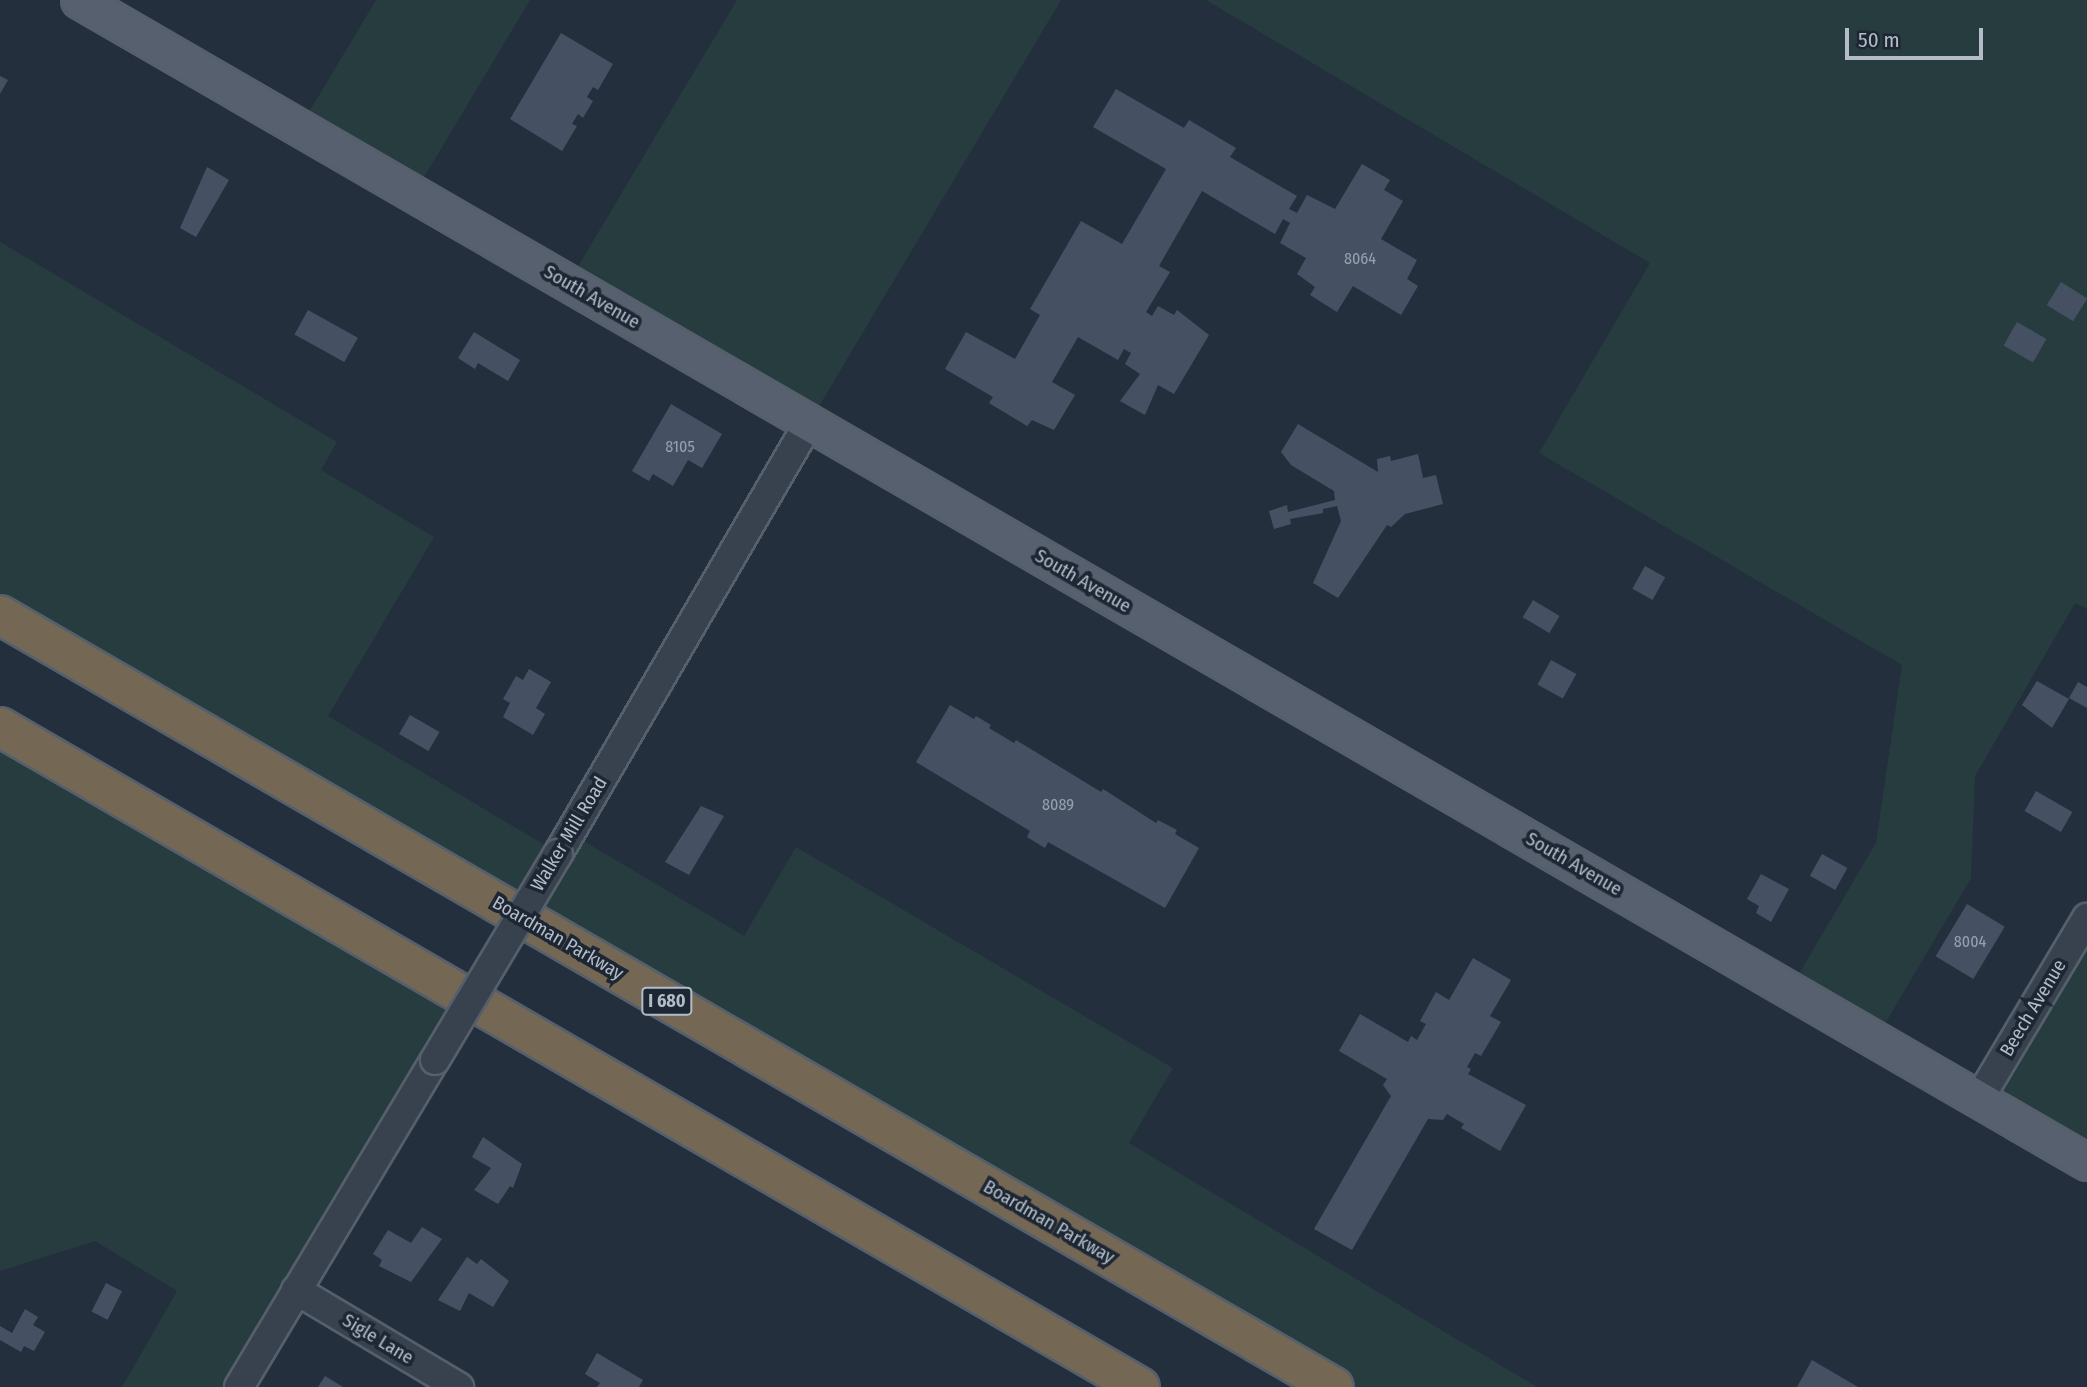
<!DOCTYPE html>
<style>
body{margin:0}
#map{position:relative;width:2087px;height:1387px;overflow:hidden;background:#242f3e;font-family:"Fira Sans Condensed",sans-serif}
div>[style]{position:absolute}
[style*='--x']{left:calc(var(--x)*1px);top:calc(var(--y)*1px);width:calc(var(--w)*1px);rotate:calc(var(--a)*1deg)}
.green>*{inset:0;background:#263c3f}
.building>*{inset:0;background:#455162;transform-origin:0 0}
.roads{filter:drop-shadow(2px 0 #565f6c) drop-shadow(-2px 0 #565f6c) drop-shadow(0 2px #565f6c) drop-shadow(0 -2px #565f6c)}
.minor>*{height:28px;margin:-14px;padding:0 14px;transform-origin:14px;border-radius:14px;background:#38414e}
.major>*{height:35px;margin:-17.5px;padding:0 17.5px;transform-origin:17.5px;border-radius:17.5px;background:#56606e}
.highway>*{height:38px;margin:-19px;padding:0 19px;transform-origin:19px;border-radius:19px;background:#746855}
.bridges{filter:drop-shadow(2px 0 #565f6c) drop-shadow(-2px 0 #565f6c) drop-shadow(0 2px #565f6c) drop-shadow(0 -2px #565f6c)}
.minor-bridge>*{height:28px;margin:-14px;padding:0 14px;transform-origin:14px;border-radius:14px;background:#38414e}
span{translate:-50% -50%;white-space:nowrap;text-align:center;line-height:1.15;-webkit-text-stroke:7px #1d2633;paint-order:stroke}
.number-label{font-size:16px;color:#98a1af}
.number-label span{-webkit-text-stroke-width:0}
.shield-label span{padding:2px 5px;background:#1d2633;border:2px solid;border-radius:5px;-webkit-text-stroke-width:0}
.shield-label{font-size:18px;color:#b4bcc9;font-weight:700}
.street-label{font-size:19px;color:#b4bcc9}
.scale{position:absolute;left:1845px;top:28px;width:138px;height:32px;box-sizing:border-box;border:4px solid #b4bcc9;border-top:0;padding-left:9px;font-size:21px;line-height:24px;white-space:nowrap;color:#b4bcc9;-webkit-text-stroke:5px #1d2633;paint-order:stroke}
</style>
<div id="map">
<div class="green">
<i style="clip-path:polygon(376px 0,530px 0,414px 194px,300px 127px)"></i>
<i style="clip-path:polygon(737px 0,1061px 0,809px 423px,568px 283px)"></i>
<i style="clip-path:polygon(1206px 0,2087px 0,2087px 609px,2075px 603px,1975px 776px,1971px 878px,1876px 1039px,1790px 989px,1876px 843px,1902px 665px,1539px 453px,1650px 263px)"></i>
<i style="clip-path:polygon(0 242px,337px 442px,321px 470px,434px 537px,328px 716px,558px 853px,570px 833px,744px 936px,796px 847px,1173px 1068px,1129px 1143px,1537px 1387px,1334px 1387px,0 615px)"></i>
<i style="clip-path:polygon(0 727px,471px 999px,239px 1387px,122px 1387px,177px 1291px,95px 1241px,0 1271px)"></i>
<i style="clip-path:polygon(2087px 918px,2087px 1162px,1979px 1099px)"></i>
</div>
<div class="building">
<i style="clip-path:polygon(561px 33px,613px 64px,598px 90px,593px 87px,587px 97px,593px 101px,583px 118px,578px 114px,572px 124px,577px 126px,562px 151px,510px 119px)"></i>
<i style="clip-path:polygon(0 76px,8px 80px,0 94px)"></i>
<i style="clip-path:polygon(1116px 89px,1184px 128px,1189px 120px,1236px 148px,1230px 157px,1297px 196px,1289px 209px,1297px 213px,1307px 195px,1335px 209px,1362px 164px,1390px 180px,1384px 190px,1403px 201px,1381px 239px,1417px 260px,1407px 279px,1418px 286px,1401px 315px,1353px 286px,1337px 312px,1310px 295px,1315px 287px,1297px 274px,1306px 258px,1280px 243px,1290px 223px,1283px 219px,1275px 234px,1202px 191px,1159px 266px,1170px 272px,1146px 312px,1152px 316px,1158px 306px,1174px 315px,1177px 310px,1209px 335px,1174px 394px,1158px 385px,1145px 415px,1120px 401px,1140px 374px,1125px 364px,1131px 353px,1124px 349px,1118px 360px,1078px 337px,1052px 382px,1075px 395px,1054px 430px,1032px 420px,1027px 426px,989px 403px,993px 397px,945px 369px,966px 332px,1015px 359px,1040px 315px,1030px 309px,1081px 221px,1122px 244px,1166px 169px,1093px 127px)"></i>
<i style="clip-path:polygon(207px 167px,229px 180px,196px 237px,180px 228px)"></i>
<i style="left:2061px;top:282px;width:31px;height:27px;rotate:32deg"></i>
<i style="left:308px;top:310px;width:57px;height:28px;rotate:29deg"></i>
<i style="left:2017px;top:322px;width:34px;height:27px;rotate:30deg"></i>
<i style="clip-path:polygon(474px 332px,520px 360px,508px 381px,478px 363px,475px 369px,458px 358px)"></i>
<i style="clip-path:polygon(671px 404px,722px 434px,702px 468px,688px 460px,673px 486px,653px 474px,649px 481px,632px 471px)"></i>
<i style="clip-path:polygon(1298px 424px,1378px 472px,1377px 459px,1390px 456px,1391px 461px,1418px 454px,1423px 478px,1436px 475px,1443px 504px,1405px 514px,1391px 527px,1387px 525px,1338px 598px,1313px 583px,1341px 521px,1337px 506px,1323px 509px,1323px 513px,1290px 519px,1291px 524px,1274px 529px,1269px 511px,1287px 505px,1288px 512px,1335px 500px,1334px 491px,1291px 465px,1281px 452px)"></i>
<i style="left:1645px;top:566px;width:23px;height:26px;rotate:29deg"></i>
<i style="left:1533px;top:600px;width:31px;height:20px;rotate:31deg"></i>
<i style="left:1551px;top:660px;width:29px;height:28px;rotate:29deg"></i>
<i style="clip-path:polygon(529px 669px,551px 682px,536px 708px,545px 714px,533px 735px,503px 717px,510px 703px,503px 699px,516px 676px,523px 680px)"></i>
<i style="clip-path:polygon(2037px 681px,2069px 699px,2052px 728px,2022px 705px)"></i>
<i style="clip-path:polygon(2078px 682px,2087px 687px,2087px 708px,2069px 698px)"></i>
<i style="clip-path:polygon(950px 705px,974px 719px,976px 716px,991px 725px,989px 728px,1014px 743px,1016px 740px,1101px 792px,1103px 789px,1156px 823px,1158px 820px,1177px 830px,1175px 834px,1199px 848px,1165px 908px,1048px 842px,1045px 848px,1027px 837px,1030px 831px,916px 762px)"></i>
<i style="left:410px;top:715px;width:34px;height:22px;rotate:30deg"></i>
<i style="left:2036px;top:791px;width:42px;height:23px;rotate:30deg"></i>
<i style="clip-path:polygon(701px 806px,724px 816px,689px 875px,665px 862px)"></i>
<i style="left:1822px;top:854px;width:29px;height:25px;rotate:29deg"></i>
<i style="clip-path:polygon(1761px 874px,1789px 889px,1771px 922px,1756px 913px,1759px 906px,1747px 899px)"></i>
<i style="left:1967px;top:904px;width:44px;height:61px;rotate:31deg"></i>
<i style="clip-path:polygon(1473px 958px,1511px 980px,1490px 1016px,1501px 1022px,1481px 1056px,1475px 1053px,1467px 1067px,1471px 1069px,1468px 1074px,1526px 1105px,1500px 1151px,1461px 1128px,1464px 1124px,1447px 1114px,1443px 1120px,1428px 1119px,1352px 1250px,1314px 1229px,1391px 1096px,1383px 1085px,1387px 1079px,1339px 1051px,1360px 1014px,1408px 1042px,1411px 1036px,1417px 1040px,1426px 1024px,1420px 1021px,1436px 992px,1449px 1000px)"></i>
<i style="clip-path:polygon(483px 1137px,522px 1164px,513px 1188px,510px 1186px,498px 1204px,474px 1190px,491px 1168px,472px 1157px)"></i>
<i style="clip-path:polygon(422px 1227px,442px 1239px,411px 1282px,379px 1266px,382px 1260px,373px 1254px,388px 1230px,411px 1243px)"></i>
<i style="clip-path:polygon(467px 1257px,477px 1264px,481px 1259px,509px 1281px,493px 1307px,469px 1293px,460px 1311px,438px 1300px)"></i>
<i style="left:106px;top:1283px;width:18px;height:32px;rotate:27deg"></i>
<i style="clip-path:polygon(25px 1309px,38px 1317px,33px 1325px,45px 1332px,34px 1351px,24px 1346px,21px 1352px,0 1340px,0 1326px,12px 1333px)"></i>
<i style="clip-path:polygon(597px 1353px,643px 1380px,639px 1387px,597px 1387px,600px 1383px,585px 1374px)"></i>
<i style="clip-path:polygon(1812px 1360px,1858px 1387px,1797px 1387px)"></i>
<i style="clip-path:polygon(325px 1376px,343px 1387px,318px 1387px)"></i>
</div>
<div class="roads">
<div class="minor">
<i style="--x:558;--y:854;--w:499;--a:-59.8"></i>
<i style="--x:1979;--y:1099;--w:211;--a:-59.2"></i>
<i style="--x:296;--y:1290;--w:190;--a:30.8"></i>
<i style="--x:239;--y:1387;--w:381;--a:-59.1"></i>
</div>
<div class="major">
<i style="--x:79;--y:0;--w:2320;--a:30.06"></i>
</div>
<div class="highway">
<i style="--x:0;--y:615;--w:1541;--a:30.06"></i>
<i style="--x:0;--y:727;--w:1317;--a:30.07"></i>
</div>
</div>
<div class="bridges">
<div class="minor-bridge">
<i style="--x:435;--y:1060;--w:240;--a:-59.2"></i>
</div>
</div>
<div class="number-label">
<span style="left:1360px;top:259px">8064</span>
<span style="left:680px;top:447px">8105</span>
<span style="left:1058px;top:805px">8089</span>
<span style="left:1970px;top:942px">8004</span>
</div>
<div class="shield-label">
<span style="left:667px;top:1001px">I 680</span>
</div>
<div class="street-label">
<span style="left:592px;top:297px;rotate:30deg">South Avenue</span>
<span style="left:1083px;top:581px;rotate:30deg">South Avenue</span>
<span style="left:569px;top:834px;rotate:-59deg">Walker Mill Road</span>
<span style="left:1574px;top:864px;rotate:30deg">South Avenue</span>
<span style="left:558px;top:938px;rotate:30deg">Boardman Parkway</span>
<span style="left:2033px;top:1008px;rotate:-59deg">Beech Avenue</span>
<span style="left:1049px;top:1222px;rotate:30deg">Boardman Parkway</span>
<span style="left:378px;top:1339px;rotate:31deg">Sigle Lane</span>
</div>
<div class="scale">50 m</div>
</div>
